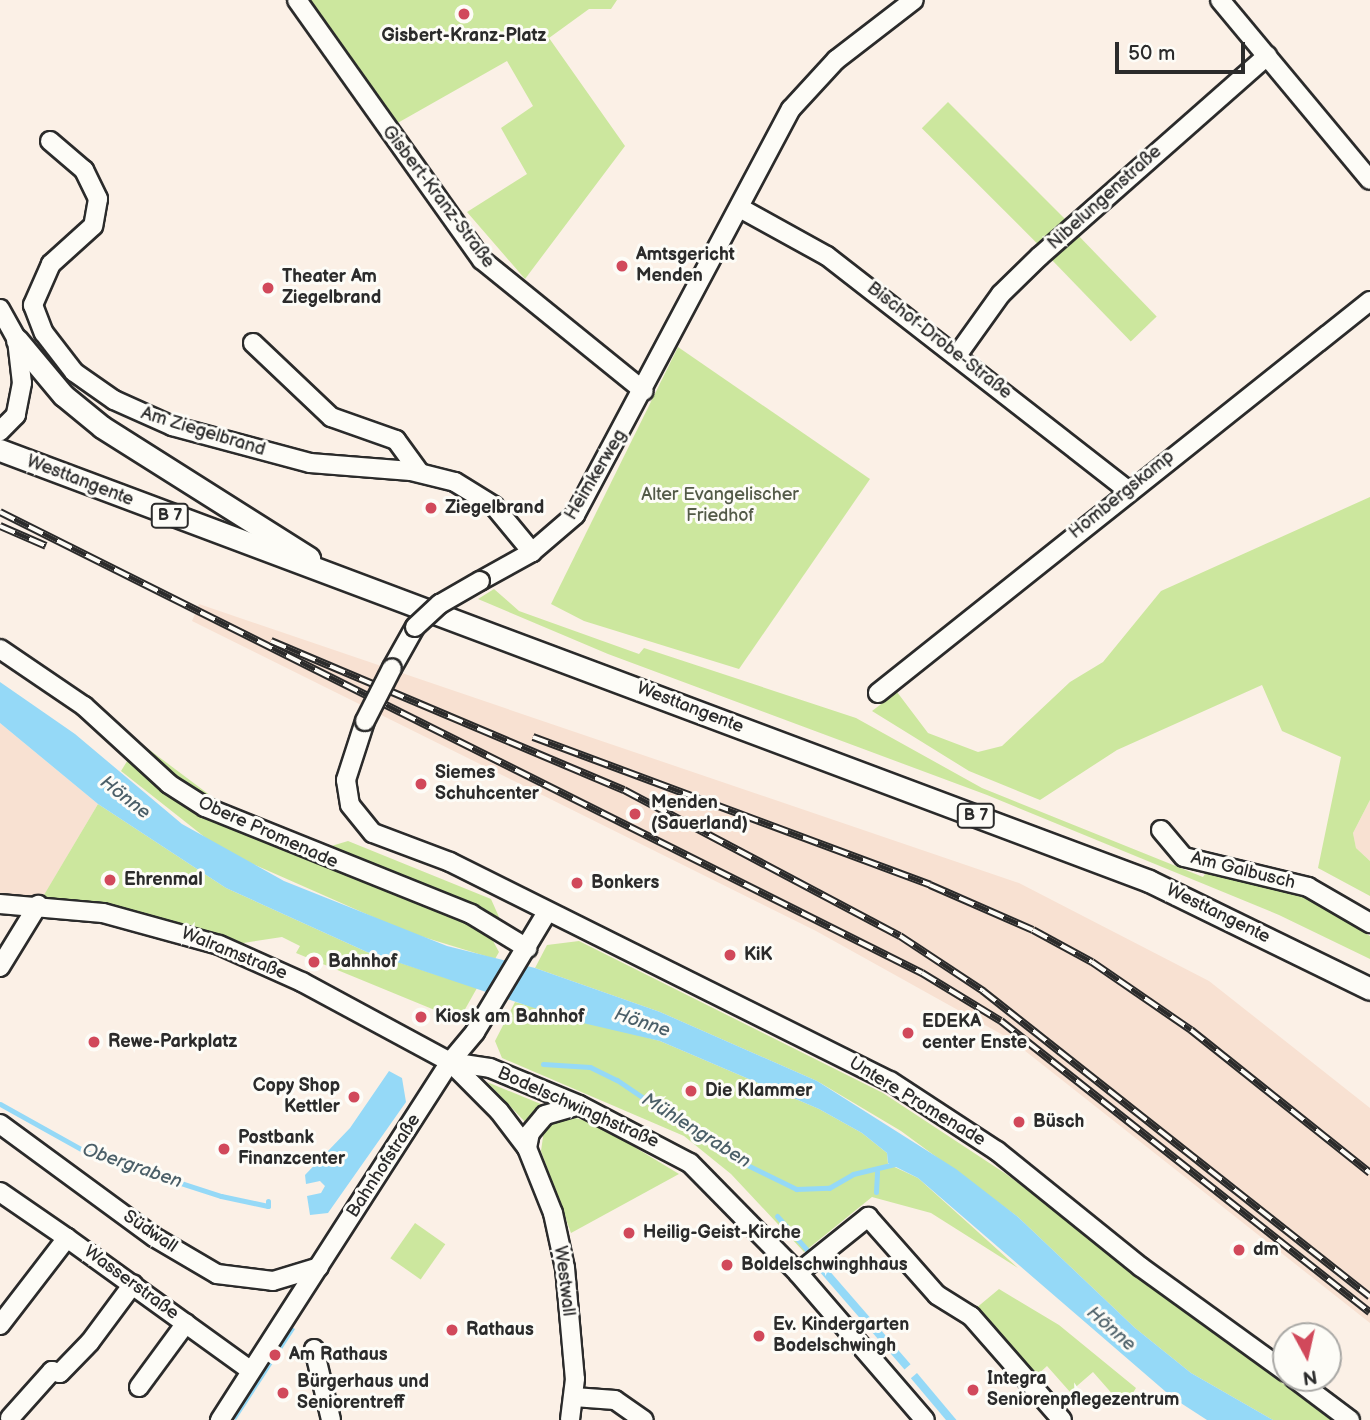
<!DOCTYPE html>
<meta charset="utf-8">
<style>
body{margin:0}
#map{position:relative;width:1370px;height:1420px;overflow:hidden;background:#fbf0e6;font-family:"Balsamiq Sans",sans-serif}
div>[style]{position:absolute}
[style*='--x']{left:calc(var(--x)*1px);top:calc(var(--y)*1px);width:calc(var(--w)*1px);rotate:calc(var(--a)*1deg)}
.built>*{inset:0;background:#f8e1d2}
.green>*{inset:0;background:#cce79e;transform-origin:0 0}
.water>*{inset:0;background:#95d9f7;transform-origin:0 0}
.stream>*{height:5px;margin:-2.5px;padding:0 2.5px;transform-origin:2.5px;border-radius:2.5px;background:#95d9f7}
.roads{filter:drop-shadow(2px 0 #2b2b2b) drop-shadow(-2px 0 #2b2b2b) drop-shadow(0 2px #2b2b2b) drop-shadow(0 -2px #2b2b2b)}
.minor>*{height:18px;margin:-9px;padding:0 9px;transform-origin:9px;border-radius:9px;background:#fdfcf7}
.major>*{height:21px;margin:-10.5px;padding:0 10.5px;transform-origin:10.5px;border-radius:10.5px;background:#fdfcf7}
.rail>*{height:8px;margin-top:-4px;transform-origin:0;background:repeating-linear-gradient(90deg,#fdfcf7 0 16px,#2b2b2b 0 32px);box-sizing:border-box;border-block:2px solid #2b2b2b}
.bridges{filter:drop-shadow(2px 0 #2b2b2b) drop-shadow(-2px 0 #2b2b2b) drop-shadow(0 2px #2b2b2b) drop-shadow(0 -2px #2b2b2b)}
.minor-bridge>*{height:18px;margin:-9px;padding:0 9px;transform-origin:9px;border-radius:9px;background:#fdfcf7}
.dots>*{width:19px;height:19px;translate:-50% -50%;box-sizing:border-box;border:4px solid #fdfcf7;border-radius:50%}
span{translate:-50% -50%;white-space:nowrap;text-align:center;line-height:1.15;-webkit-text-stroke:6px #fdfcf7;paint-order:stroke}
.shield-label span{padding:2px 5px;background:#fdfcf7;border:2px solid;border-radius:5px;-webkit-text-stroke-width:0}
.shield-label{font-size:16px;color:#2b2b2b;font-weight:700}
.poi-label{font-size:18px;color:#2b2b2b;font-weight:700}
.left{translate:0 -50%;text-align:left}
.right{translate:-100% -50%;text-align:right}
.street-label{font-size:18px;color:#2b2b2b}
.park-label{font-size:18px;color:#535a48}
.water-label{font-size:19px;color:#4b5f68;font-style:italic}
.north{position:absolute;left:1272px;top:1322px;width:70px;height:70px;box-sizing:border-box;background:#fdfcf7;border:2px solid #a9a8a5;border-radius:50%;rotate:172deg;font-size:19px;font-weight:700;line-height:28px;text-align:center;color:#2b2b2b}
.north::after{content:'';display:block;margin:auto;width:24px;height:32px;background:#d1495b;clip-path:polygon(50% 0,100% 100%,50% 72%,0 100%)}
.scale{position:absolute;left:1115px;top:42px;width:130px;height:32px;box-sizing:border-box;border:4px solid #2b2b2b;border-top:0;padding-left:9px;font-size:21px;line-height:24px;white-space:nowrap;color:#2b2b2b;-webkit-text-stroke:5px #fdfcf7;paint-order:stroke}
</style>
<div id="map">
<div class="built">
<i style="clip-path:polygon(199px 604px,1019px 883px,1209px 981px,1370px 1108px,1370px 1323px,1010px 1039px,816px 931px,192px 621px)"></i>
<i style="clip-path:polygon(0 723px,98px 804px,43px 897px,0 897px)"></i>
<i style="clip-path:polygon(1370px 800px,1370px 861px,1356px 848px,1353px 833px)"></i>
</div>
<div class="green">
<i style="clip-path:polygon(297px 0,617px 0,611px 9px,589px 9px,549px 38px,625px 146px,525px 279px,467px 212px,527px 174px,501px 128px,533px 106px,507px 61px,387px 129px)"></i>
<i style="left:948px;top:102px;width:168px;height:37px;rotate:45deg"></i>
<i style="left:1074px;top:231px;width:119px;height:36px;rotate:46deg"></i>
<i style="clip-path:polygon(678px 347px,870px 479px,739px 669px,584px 621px,551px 604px)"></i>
<i style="clip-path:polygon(1370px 497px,1370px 800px,1353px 833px,1356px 848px,1370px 861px,1370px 896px,1318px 868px,1341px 757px,1282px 731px,1262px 685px,1117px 750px,1040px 800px,969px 771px,872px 711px,897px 692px,928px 733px,978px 752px,1002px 746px,1070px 682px,1103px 662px,1161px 591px)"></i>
<i style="clip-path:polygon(494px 589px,519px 611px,639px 654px,644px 648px,856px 718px,982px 788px,1203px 877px,1207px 871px,1292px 889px,1370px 936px,1370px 959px,1279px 915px,987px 795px,608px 654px,478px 599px)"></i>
<i style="clip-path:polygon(139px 742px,215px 799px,328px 847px,348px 841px,491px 899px,499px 917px,492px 939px,499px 952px,495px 959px,407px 932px,221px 850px,121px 771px)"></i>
<i style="clip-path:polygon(98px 804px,226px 888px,367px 952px,477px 988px,459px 1020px,296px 953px,300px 946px,282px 937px,237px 944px,38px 905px)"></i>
<i style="clip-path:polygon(579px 941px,883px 1093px,1006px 1174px,1331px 1420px,1273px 1420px,1191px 1373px,1135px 1328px,1018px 1217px,901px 1131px,817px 1081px,660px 1012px,535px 968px,547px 945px)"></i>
<i style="clip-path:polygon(515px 1002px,660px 1041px,819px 1109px,862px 1133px,887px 1153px,888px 1164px,918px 1178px,1018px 1268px,931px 1213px,872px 1197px,804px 1252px,731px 1174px,684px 1136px,502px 1058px,495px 1041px)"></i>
<i style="clip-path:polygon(487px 1082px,548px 1107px,528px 1125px)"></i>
<i style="clip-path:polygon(566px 1116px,593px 1122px,679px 1174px,571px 1233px,541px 1151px,544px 1130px)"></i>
<i style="left:415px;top:1223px;width:37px;height:43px;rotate:35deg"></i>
<i style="clip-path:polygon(999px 1289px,1059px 1325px,1136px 1388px,1128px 1401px,1122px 1405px,1093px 1372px,1070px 1392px,1047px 1366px,1034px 1378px,975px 1309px)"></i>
</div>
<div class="water">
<i style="clip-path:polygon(0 682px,75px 734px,182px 824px,284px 881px,447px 946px,535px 968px,660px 1012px,817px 1081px,956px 1169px,1018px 1217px,1135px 1328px,1191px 1373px,1273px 1420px,1207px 1420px,1173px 1398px,918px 1178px,888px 1163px,887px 1153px,862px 1133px,819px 1109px,660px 1041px,570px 1020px,367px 952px,226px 888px,98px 804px,0 723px)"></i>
<i style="clip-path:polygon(389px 1071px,402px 1078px,406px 1102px,328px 1213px,310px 1215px,307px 1196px,321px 1193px,325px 1186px,320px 1181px,306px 1184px,305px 1175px,350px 1128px)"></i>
<i style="left:820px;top:1260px;width:138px;height:8px;rotate:49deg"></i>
<i style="clip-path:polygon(286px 1324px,295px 1329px,236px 1420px,230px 1416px)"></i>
<i style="left:917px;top:1373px;width:62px;height:8px;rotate:50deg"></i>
</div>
<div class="stream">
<i style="--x:543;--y:1064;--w:47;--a:3.7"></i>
<i style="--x:590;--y:1067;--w:30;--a:26"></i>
<i style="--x:617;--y:1080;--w:135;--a:34.2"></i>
<i style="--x:729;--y:1156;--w:75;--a:26.2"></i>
<i style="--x:796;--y:1189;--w:33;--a:-2"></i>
<i style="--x:829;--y:1188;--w:28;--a:-30"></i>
<i style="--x:853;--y:1174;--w:43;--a:-13.4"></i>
<i style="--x:0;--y:1104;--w:101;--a:29.1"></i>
<i style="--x:88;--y:1153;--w:140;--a:17.9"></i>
<i style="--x:221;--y:1196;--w:48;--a:12"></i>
<i style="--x:268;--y:1206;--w:5;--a:-90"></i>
<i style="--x:876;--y:1192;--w:20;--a:-87"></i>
<i style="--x:777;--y:1216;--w:47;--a:48.5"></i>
</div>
<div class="roads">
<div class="minor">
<i style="--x:297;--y:0;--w:319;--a:54.6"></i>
<i style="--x:482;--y:260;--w:208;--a:39"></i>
<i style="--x:1220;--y:0;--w:234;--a:50.2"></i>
<i style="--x:50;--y:141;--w:45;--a:40.5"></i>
<i style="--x:84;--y:170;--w:32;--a:64"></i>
<i style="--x:98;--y:199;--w:27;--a:100"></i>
<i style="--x:93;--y:226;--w:57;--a:137.9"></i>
<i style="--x:51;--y:264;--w:45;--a:113.7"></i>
<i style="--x:33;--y:305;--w:30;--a:69"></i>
<i style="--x:44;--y:333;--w:49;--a:52.4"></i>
<i style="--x:74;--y:372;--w:49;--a:35"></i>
<i style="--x:114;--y:400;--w:64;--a:24.1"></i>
<i style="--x:172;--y:426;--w:143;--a:15"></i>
<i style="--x:310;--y:463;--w:101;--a:4.5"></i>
<i style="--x:411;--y:471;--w:45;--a:14"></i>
<i style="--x:455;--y:482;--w:46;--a:31.6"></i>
<i style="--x:494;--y:506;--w:60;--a:50.4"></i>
<i style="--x:740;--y:208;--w:99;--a:28.9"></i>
<i style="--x:827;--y:256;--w:381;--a:37.9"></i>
<i style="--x:0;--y:309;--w:35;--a:61"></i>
<i style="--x:17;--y:340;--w:43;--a:83.4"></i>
<i style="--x:22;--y:383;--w:33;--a:101"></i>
<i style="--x:16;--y:415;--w:23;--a:135"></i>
<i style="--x:253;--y:343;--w:108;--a:43.5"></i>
<i style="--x:331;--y:417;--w:69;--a:19.5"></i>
<i style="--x:396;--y:440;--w:39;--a:54"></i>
<i style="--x:958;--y:354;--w:74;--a:-54.4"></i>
<i style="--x:1001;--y:294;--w:54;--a:-44.3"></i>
<i style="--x:1040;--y:256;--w:303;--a:-41.4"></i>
<i style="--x:480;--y:581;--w:60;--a:-29.1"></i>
<i style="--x:532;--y:552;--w:57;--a:-40.7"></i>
<i style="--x:575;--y:515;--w:460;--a:-62"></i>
<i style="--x:791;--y:109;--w:67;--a:-47.4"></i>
<i style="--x:836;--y:60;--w:98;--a:-37.6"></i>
<i style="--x:0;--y:649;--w:102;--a:34.2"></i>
<i style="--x:84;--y:706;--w:115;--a:42.5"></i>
<i style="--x:169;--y:784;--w:43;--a:32.6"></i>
<i style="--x:205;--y:807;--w:287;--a:21.9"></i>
<i style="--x:471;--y:914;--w:66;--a:31.3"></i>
<i style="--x:392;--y:668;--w:47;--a:-60.7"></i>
<i style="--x:878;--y:693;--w:629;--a:-38.55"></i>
<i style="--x:365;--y:721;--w:62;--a:107.9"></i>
<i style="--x:346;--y:780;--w:25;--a:81"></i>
<i style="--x:350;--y:805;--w:36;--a:51"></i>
<i style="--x:373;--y:833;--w:82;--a:20.6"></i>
<i style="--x:450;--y:862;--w:491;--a:26.5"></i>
<i style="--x:890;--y:1081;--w:128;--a:33.2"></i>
<i style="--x:997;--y:1151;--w:185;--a:38.9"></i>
<i style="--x:1141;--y:1267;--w:179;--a:35.9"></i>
<i style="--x:1161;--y:830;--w:35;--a:50"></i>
<i style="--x:1184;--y:857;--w:128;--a:13.6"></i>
<i style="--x:1308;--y:887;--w:72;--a:30.1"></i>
<i style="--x:0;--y:904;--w:103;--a:5"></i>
<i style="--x:103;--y:913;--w:120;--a:15.4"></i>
<i style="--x:219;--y:945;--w:91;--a:24"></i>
<i style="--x:302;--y:982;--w:168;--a:28.4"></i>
<i style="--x:450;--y:1062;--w:69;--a:45"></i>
<i style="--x:499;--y:1111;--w:46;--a:52.9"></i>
<i style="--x:527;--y:1148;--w:70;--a:68.2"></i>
<i style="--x:553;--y:1213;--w:56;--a:77.7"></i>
<i style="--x:565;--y:1268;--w:111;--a:84.9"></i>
<i style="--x:575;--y:1379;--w:41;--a:97"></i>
<i style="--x:0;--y:967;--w:73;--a:-58.5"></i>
<i style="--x:450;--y:1062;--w:40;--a:8.5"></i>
<i style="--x:490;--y:1068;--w:96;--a:22.6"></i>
<i style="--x:579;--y:1105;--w:125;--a:27.6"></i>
<i style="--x:690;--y:1163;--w:154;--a:45.5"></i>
<i style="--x:798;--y:1273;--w:194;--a:49.2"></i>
<i style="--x:0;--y:1124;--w:191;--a:36.3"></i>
<i style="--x:154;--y:1237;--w:73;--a:30.4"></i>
<i style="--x:217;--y:1274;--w:56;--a:7.1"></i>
<i style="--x:273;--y:1281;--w:48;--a:-16.9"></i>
<i style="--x:527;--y:1148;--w:15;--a:-79"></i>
<i style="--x:530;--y:1133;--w:23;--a:-50"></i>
<i style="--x:545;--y:1115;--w:35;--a:-16"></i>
<i style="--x:0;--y:1192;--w:81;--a:34.5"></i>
<i style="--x:798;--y:1273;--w:90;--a:-38.7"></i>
<i style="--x:868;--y:1217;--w:104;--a:48.5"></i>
<i style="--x:937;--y:1295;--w:40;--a:32"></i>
<i style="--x:971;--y:1316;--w:138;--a:48.8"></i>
<i style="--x:0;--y:1325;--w:110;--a:-52.4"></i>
<i style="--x:67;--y:1238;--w:226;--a:35.8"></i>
<i style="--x:314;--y:1349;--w:73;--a:76.5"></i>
<i style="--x:1294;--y:1378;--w:70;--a:36.9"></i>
<i style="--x:139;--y:1387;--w:79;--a:-53.7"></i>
<i style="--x:574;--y:1397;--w:41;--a:4.2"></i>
<i style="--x:615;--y:1400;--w:35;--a:35"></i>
<i style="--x:10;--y:1418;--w:63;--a:-48.2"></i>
<i style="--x:52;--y:1371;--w:8;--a:14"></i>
<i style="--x:60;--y:1373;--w:43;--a:-45.9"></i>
<i style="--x:90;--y:1342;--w:72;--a:-53.4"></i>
<i style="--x:220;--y:1420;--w:426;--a:-57.3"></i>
<i style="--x:450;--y:1062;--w:39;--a:-50"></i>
<i style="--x:475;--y:1032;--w:140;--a:-59"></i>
</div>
<div class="major">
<i style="--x:17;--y:340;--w:72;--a:50.1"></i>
<i style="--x:63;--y:395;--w:50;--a:39.4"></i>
<i style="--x:102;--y:427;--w:245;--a:32.3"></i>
<i style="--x:0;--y:450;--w:1227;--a:20.56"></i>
<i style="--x:1149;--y:881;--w:246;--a:26"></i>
</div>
</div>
<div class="rail">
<i style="--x:0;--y:512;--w:1031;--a:26.57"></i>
<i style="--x:922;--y:973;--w:92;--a:31.3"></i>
<i style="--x:1001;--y:1021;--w:470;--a:38.3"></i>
<i style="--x:0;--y:526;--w:50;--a:23.5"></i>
<i style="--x:271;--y:641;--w:383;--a:22.9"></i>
<i style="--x:624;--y:790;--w:312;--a:27.9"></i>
<i style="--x:900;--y:936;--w:100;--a:33.5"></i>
<i style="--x:983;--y:991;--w:493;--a:38.3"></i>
<i style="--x:533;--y:737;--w:424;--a:20.4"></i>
<i style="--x:930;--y:885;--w:112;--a:23.6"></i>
<i style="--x:1033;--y:930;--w:67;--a:28.5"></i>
<i style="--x:1092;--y:962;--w:120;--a:34.5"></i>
<i style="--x:1191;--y:1030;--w:229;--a:38.6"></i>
</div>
<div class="bridges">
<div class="minor-bridge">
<i style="--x:415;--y:627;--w:34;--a:-43"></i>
<i style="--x:440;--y:604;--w:46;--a:-29.9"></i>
<i style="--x:365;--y:721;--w:59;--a:-63"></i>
</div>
</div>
<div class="dots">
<i style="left:464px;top:14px;background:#d1495b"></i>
<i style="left:622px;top:266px;background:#d1495b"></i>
<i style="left:268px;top:288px;background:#d1495b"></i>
<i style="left:431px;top:508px;background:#d1495b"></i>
<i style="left:421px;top:784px;background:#d1495b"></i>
<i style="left:635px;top:814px;background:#d1495b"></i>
<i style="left:110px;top:880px;background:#d1495b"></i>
<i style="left:577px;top:883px;background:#d1495b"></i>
<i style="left:730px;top:955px;background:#d1495b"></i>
<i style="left:314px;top:962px;background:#d1495b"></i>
<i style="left:421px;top:1017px;background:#d1495b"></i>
<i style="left:908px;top:1033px;background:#d1495b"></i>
<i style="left:94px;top:1042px;background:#d1495b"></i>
<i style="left:691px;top:1091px;background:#d1495b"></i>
<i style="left:354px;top:1097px;background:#d1495b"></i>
<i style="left:1019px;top:1122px;background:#d1495b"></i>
<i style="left:224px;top:1149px;background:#d1495b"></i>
<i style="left:629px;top:1233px;background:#d1495b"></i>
<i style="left:1239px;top:1250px;background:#d1495b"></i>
<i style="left:727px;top:1265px;background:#d1495b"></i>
<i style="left:452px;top:1330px;background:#d1495b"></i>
<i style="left:759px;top:1336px;background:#d1495b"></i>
<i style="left:275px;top:1355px;background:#d1495b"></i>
<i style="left:973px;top:1390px;background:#d1495b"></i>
<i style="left:283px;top:1393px;background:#d1495b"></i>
</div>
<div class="shield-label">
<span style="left:170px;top:516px">B 7</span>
<span style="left:976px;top:816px">B 7</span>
</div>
<div class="poi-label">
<span style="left:464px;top:36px">Gisbert-Kranz-Platz</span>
<span class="left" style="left:636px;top:266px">Amtsgericht<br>Menden</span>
<span class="left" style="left:282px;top:288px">Theater Am<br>Ziegelbrand</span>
<span class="left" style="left:445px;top:508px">Ziegelbrand</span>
<span class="left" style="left:435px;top:784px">Siemes<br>Schuhcenter</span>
<span class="left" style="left:651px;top:814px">Menden<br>(Sauerland)</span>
<span class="left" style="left:124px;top:880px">Ehrenmal</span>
<span class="left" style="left:591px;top:883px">Bonkers</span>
<span class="left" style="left:744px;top:955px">KiK</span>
<span class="left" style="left:328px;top:962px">Bahnhof</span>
<span class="left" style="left:435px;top:1017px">Kiosk am Bahnhof</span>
<span class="left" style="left:922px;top:1033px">EDEKA<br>center Enste</span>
<span class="left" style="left:108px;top:1042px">Rewe-Parkplatz</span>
<span class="right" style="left:340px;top:1097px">Copy Shop<br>Kettler</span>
<span class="left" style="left:705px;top:1091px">Die Klammer</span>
<span class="left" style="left:1033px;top:1122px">Büsch</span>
<span class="left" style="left:238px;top:1149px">Postbank<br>Finanzcenter</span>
<span class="left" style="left:643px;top:1233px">Heilig-Geist-Kirche</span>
<span class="left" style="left:1253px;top:1250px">dm</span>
<span class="left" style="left:741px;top:1265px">Boldelschwinghhaus</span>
<span class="left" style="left:773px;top:1336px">Ev. Kindergarten<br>Bodelschwingh</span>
<span class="left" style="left:466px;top:1330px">Rathaus</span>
<span class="left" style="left:289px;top:1355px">Am Rathaus</span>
<span class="left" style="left:987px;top:1390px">Integra<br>Seniorenpflegezentrum</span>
<span class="left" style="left:297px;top:1393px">Bürgerhaus und<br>Seniorentreff</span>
</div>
<div class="street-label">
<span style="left:438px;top:197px;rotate:53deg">Gisbert-Kranz-Straße</span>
<span style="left:1105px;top:198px;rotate:-42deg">Nibelungenstraße</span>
<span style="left:939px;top:341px;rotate:38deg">Bischof-Drobe-Straße</span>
<span style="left:203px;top:432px;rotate:17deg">Am Ziegelbrand</span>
<span style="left:596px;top:475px;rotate:-59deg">Heimkerweg</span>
<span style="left:80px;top:481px;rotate:21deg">Westtangente</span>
<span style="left:1122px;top:495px;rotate:-39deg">Hombergskamp</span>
<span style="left:690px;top:708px;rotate:21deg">Westtangente</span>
<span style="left:268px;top:833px;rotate:24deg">Obere Promenade</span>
<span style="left:1243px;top:871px;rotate:14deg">Am Galbusch</span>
<span style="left:1218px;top:914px;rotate:26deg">Westtangente</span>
<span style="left:234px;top:954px;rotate:22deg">Walramstraße</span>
<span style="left:917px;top:1102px;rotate:31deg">Untere Promenade</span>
<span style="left:578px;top:1108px;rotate:24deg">Bodelschwinghstraße</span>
<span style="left:384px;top:1166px;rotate:-57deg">Bahnhofstraße</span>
<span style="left:150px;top:1232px;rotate:34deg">Südwall</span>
<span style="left:564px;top:1281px;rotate:83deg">Westwall</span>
<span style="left:131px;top:1283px;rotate:36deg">Wasserstraße</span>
</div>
<div class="park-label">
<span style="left:720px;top:506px">Alter Evangelischer<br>Friedhof</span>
</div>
<div class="water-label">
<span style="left:125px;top:798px;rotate:38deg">Hönne</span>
<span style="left:642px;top:1023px;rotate:18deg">Hönne</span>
<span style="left:696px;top:1131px;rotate:32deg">Mühlengraben</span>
<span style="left:132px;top:1166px;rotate:19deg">Obergraben</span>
<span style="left:1111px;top:1329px;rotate:41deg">Hönne</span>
</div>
<div class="north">N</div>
<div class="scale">50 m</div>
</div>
